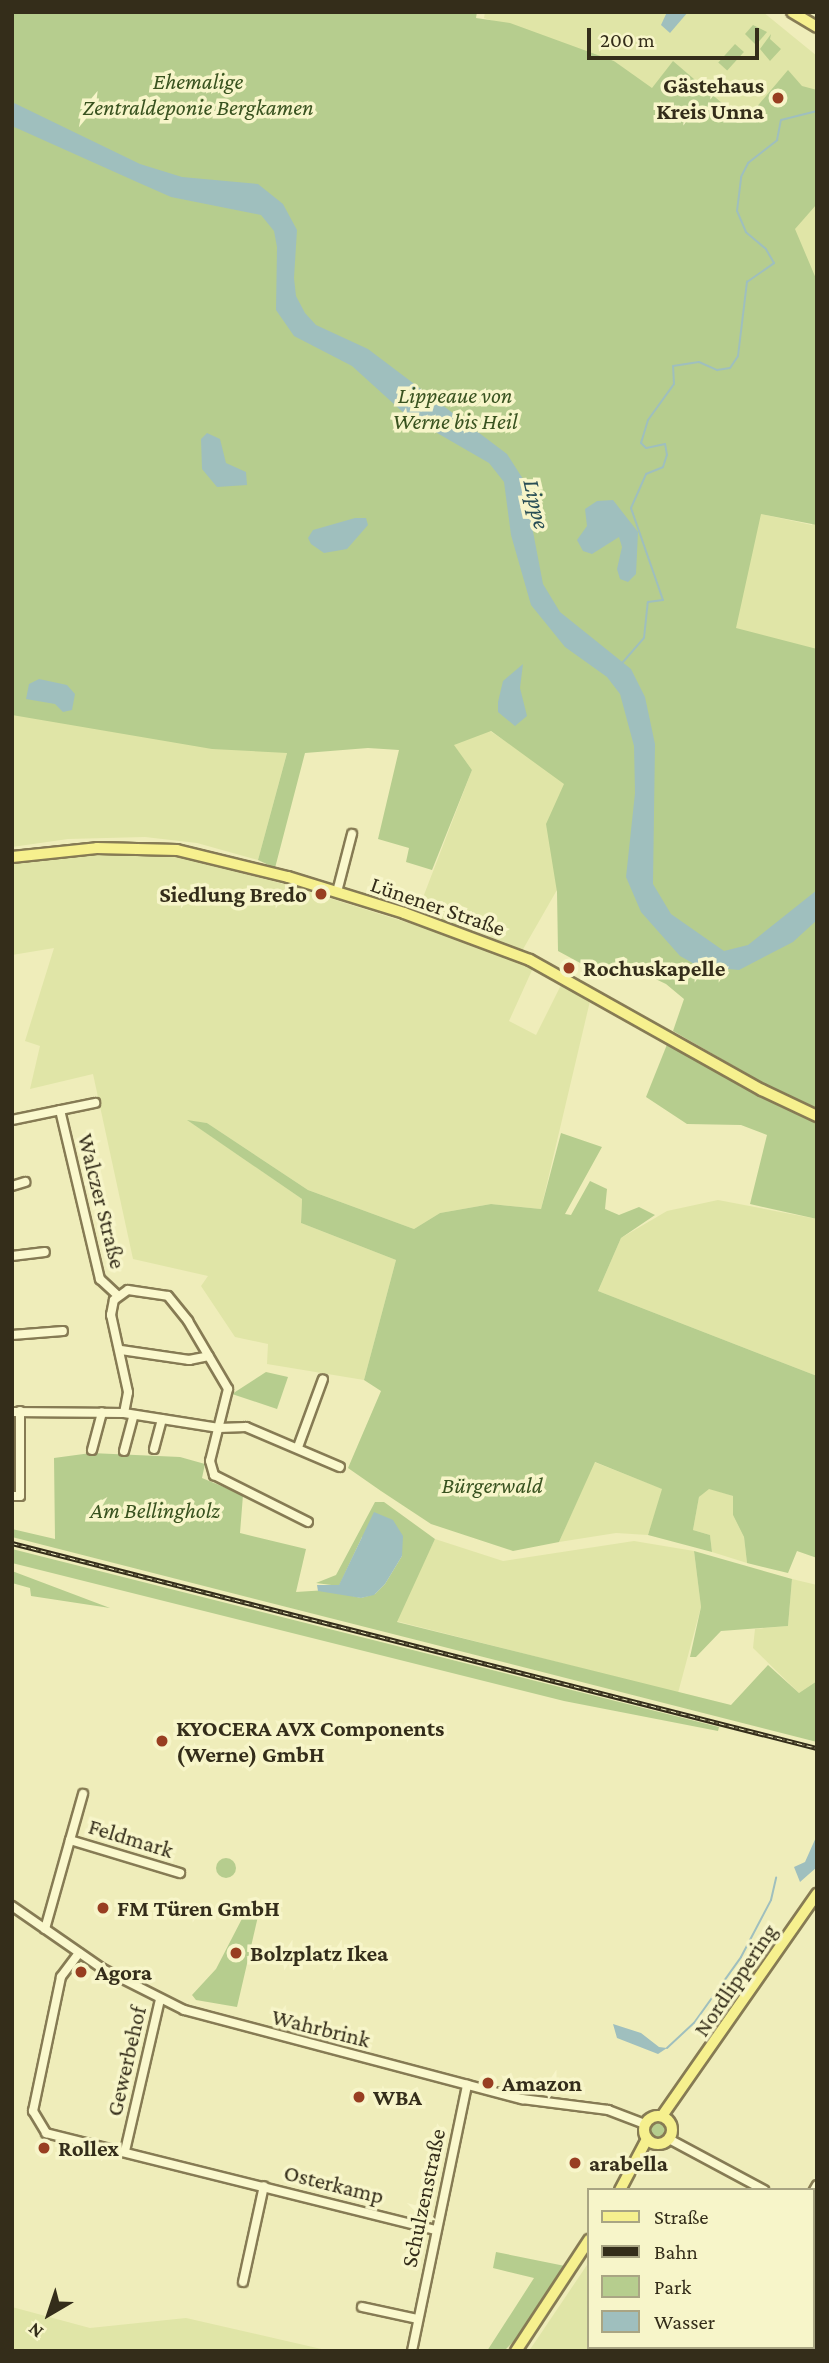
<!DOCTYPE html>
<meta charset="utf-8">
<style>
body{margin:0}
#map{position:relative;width:829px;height:2363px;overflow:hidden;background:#efedba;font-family:"Crimson Pro",serif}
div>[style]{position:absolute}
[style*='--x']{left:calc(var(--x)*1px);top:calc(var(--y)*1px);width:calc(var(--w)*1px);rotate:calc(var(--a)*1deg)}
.farmland>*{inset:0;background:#e0e5a7}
.green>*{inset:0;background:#b6cd8e;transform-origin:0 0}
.round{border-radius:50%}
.water>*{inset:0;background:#9fbfbe}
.stream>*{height:2px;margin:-1px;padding:0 1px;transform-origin:1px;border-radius:1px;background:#9fbfbe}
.roads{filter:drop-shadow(2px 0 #867b54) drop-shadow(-2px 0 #867b54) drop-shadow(0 2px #867b54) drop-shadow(0 -2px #867b54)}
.minor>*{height:8px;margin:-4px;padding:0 4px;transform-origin:4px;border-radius:4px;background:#faf8cd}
.major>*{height:10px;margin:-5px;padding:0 5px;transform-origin:5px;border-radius:5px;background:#f6f08e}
.major>.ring{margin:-5px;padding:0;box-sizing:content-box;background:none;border:10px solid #f6f08e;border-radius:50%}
.rail>*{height:4.5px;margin-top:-2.25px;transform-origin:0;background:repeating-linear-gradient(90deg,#f7f5c9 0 5px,#342d1a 0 10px);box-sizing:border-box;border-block:2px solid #342d1a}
.dots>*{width:19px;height:19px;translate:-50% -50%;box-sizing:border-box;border:4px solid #f7f5c9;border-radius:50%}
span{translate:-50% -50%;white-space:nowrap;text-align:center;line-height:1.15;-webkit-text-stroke:7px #f7f5c9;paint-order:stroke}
.park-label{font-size:23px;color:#38521f;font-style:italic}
.poi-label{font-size:23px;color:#342d1a;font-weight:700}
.right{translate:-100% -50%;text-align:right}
.left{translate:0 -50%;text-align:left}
.street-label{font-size:23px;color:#342d1a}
.water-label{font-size:24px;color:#284d55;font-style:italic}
.frame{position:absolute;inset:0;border:14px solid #342d1a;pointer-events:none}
.legend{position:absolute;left:587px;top:2188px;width:228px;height:161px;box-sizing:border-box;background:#f7f5c9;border:2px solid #a9a583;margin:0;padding:9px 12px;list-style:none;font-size:21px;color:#342d1a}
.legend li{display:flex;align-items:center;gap:14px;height:35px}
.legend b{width:35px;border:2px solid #a9a583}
.north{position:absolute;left:14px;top:2279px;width:70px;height:70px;-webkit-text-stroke:5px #f7f5c9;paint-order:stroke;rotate:219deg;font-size:19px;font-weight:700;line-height:28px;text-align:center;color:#342d1a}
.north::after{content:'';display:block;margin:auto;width:24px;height:32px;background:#342d1a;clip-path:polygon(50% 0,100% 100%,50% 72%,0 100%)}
.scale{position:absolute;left:587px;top:28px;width:172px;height:32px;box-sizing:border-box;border:4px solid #342d1a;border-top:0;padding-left:9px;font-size:21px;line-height:24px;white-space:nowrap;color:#342d1a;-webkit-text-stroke:5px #f7f5c9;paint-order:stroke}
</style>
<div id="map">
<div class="farmland">
<i style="clip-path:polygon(485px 12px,763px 12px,817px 56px,817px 108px,723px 132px,706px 115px,648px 87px,614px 61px,484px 18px)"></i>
<i style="clip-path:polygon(817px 204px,817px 288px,792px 231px)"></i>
<i style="clip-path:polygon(817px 511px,817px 823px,706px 755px,752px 512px,812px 525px)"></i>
<i style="clip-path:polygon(12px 713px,288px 749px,258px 860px,197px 843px,145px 837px,68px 839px,12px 847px)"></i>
<i style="clip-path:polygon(472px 719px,573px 786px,565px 876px,522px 951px,470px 928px,417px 913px,472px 770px,452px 743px)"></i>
<i style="clip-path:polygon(101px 853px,174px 856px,284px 884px,463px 940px,533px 968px,509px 1021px,536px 1035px,561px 985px,590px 1001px,541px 1209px,491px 1204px,440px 1213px,414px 1229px,308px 1190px,207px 1123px,189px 1121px,302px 1199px,301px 1223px,396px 1260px,364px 1380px,267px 1364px,268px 1344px,235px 1337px,201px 1286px,208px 1276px,133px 1259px,93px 1074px,30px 1089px,40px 1046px,25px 1041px,54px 948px,12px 955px,12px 864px)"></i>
<i style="clip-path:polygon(718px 1200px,817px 1219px,817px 1376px,598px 1291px,621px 1238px,667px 1211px)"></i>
<i style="clip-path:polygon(594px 1462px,663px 1489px,648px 1535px,616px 1533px,559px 1542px)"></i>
<i style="clip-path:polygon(708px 1488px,733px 1496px,733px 1515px,744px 1537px,747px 1563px,712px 1552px,710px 1535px,693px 1530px,699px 1497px)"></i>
<i style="clip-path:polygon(435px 1539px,503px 1561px,634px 1541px,694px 1551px,701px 1607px,678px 1693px,396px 1621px)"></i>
<i style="clip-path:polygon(792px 1579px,817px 1585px,817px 1681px,799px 1693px,753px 1648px,755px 1629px,788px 1626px)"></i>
<i style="clip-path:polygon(589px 2262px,589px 2347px,813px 2347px,813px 2307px,817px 2351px,529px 2351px)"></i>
<i style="clip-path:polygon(12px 2307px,90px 2328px,186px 2318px,330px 2351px,12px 2351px)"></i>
</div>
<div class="green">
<i style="clip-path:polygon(12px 12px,477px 12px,476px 18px,510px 23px,614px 61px,652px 88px,673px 61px,744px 122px,788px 70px,802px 86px,817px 90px,817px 204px,795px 229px,817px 281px,817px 525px,761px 514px,736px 628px,817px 649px,817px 1114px,673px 1031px,684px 999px,666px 984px,624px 964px,606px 977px,558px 951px,557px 892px,546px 824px,564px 784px,491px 731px,454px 745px,472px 770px,432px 870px,406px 862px,409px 848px,378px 839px,399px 750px,368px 748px,305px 753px,275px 868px,258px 860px,287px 753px,212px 749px,12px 715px)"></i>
<i style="clip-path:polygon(753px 25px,767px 32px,756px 45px,745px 34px)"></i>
<i style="clip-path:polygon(771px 34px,770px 39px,781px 49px,770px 61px,760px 49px)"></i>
<i style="left:735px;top:44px;width:12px;height:25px;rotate:42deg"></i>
<i style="clip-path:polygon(668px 1042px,781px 1107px,817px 1120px,817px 1219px,750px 1204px,767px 1135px,741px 1125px,687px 1124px,646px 1097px)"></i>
<i style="clip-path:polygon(187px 1120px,207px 1123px,308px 1190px,414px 1229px,440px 1213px,491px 1204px,541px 1209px,561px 1133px,602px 1147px,565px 1214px,571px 1215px,590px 1181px,607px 1189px,605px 1209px,619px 1215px,639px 1207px,655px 1215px,621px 1238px,598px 1291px,817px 1376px,817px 1558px,797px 1551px,788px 1573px,747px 1563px,744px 1537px,733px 1515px,733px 1496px,709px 1489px,699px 1497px,693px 1530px,710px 1535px,712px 1552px,648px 1535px,662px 1489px,595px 1462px,559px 1542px,513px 1551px,431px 1524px,381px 1491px,348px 1468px,381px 1391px,364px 1380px,396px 1260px,301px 1223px,302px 1199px)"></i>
<i style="clip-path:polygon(266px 1372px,288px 1377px,277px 1409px,232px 1394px)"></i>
<i style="clip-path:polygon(91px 1453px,180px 1457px,205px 1464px,202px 1478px,243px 1495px,240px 1533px,306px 1549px,296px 1592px,327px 1590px,361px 1598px,375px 1594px,385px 1584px,402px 1556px,362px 1537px,339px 1586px,316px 1583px,336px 1575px,375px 1502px,384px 1502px,435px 1539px,397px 1622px,731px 1705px,768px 1665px,799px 1693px,817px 1681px,817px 1742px,12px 1537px,12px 1529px,55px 1539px,54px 1458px)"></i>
<i style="clip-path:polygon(12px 1549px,719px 1727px,718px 1731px,564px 1701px,12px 1563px)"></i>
<i style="clip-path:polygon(694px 1551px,792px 1579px,788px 1626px,721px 1631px,696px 1657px,690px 1657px,701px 1607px)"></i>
<i style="clip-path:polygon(12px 1571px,110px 1608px,31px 1596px,30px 1588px,12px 1583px)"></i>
<i class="round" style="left:216px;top:1858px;width:20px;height:20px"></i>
<i style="clip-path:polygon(247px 1909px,259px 1912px,237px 2007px,196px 2000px,192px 1995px,216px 1969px)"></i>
<i class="round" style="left:647px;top:2119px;width:22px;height:22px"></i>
<i style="clip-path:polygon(496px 2252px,565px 2266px,519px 2336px,504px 2351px,487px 2351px,534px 2278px,493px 2268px)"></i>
</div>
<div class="water">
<i style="clip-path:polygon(667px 12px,688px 12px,670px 33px,661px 25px)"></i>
<i style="clip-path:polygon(12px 102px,140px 164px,182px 177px,258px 184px,283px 204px,297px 230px,294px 278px,296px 296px,305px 313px,316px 325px,368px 349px,507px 454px,523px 479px,543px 584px,560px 612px,631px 669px,645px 697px,655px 744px,653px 884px,671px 914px,724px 951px,748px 945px,817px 890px,817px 920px,793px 942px,739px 970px,698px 966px,680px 956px,641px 912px,626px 877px,635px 793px,634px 746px,620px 694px,607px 677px,565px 647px,531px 605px,511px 535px,504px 482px,489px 463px,406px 415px,352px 366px,294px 336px,276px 310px,277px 247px,274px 231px,261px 215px,171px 197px,137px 182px,12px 126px)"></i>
<i style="clip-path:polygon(207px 433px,220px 439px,226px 463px,246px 472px,247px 485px,217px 487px,202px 469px,201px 439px)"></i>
<i style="clip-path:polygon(613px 500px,638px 532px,636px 574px,628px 582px,620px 579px,617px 569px,622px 547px,619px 537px,592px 554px,583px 551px,577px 540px,587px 526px,585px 509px,597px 501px)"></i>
<i style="clip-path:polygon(355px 518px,366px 518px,368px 525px,347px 549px,324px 553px,311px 544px,308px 538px,313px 530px)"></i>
<i style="clip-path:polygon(523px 664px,520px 688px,527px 716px,515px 726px,498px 712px,498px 702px,503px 681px)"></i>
<i style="clip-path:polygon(39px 679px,67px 685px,75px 694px,72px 710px,63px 712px,55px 704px,26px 699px,29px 684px)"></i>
<i style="clip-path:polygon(374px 1512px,393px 1520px,403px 1536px,402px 1556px,385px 1584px,374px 1595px,361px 1598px,318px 1591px,317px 1585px,339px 1585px)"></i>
<i style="clip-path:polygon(817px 1835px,817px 1867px,800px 1882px,794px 1867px,805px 1862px)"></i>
<i style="clip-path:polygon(613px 2024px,641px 2033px,659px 2047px,667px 2048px,658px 2054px,617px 2038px)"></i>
</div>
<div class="stream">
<i style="--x:623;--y:662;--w:32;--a:-49"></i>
<i style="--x:644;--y:638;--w:36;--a:-84"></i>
<i style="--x:648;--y:602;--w:15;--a:-8"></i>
<i style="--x:663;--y:600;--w:97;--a:-109.2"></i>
<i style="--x:631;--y:508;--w:37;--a:-66"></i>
<i style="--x:646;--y:474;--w:18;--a:-22"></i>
<i style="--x:663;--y:467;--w:13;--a:-72"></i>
<i style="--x:667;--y:455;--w:11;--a:-100"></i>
<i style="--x:665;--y:444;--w:19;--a:168"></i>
<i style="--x:646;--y:448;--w:7;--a:-135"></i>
<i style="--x:641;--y:443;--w:24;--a:-73"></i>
<i style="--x:648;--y:420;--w:44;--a:-54.2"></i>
<i style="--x:674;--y:384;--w:18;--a:-93"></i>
<i style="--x:673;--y:366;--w:26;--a:-9"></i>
<i style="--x:699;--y:362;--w:20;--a:24"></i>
<i style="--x:717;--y:370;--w:13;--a:-9"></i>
<i style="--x:730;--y:368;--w:14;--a:-56"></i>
<i style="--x:738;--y:356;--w:75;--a:-83.1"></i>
<i style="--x:747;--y:282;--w:33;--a:-35"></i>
<i style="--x:774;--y:263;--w:16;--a:-120"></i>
<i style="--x:766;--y:249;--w:26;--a:-140"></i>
<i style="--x:746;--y:232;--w:23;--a:-113"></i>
<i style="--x:737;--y:211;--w:34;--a:-83"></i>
<i style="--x:741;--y:177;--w:16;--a:-63"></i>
<i style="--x:748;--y:163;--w:37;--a:-38"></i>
<i style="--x:777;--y:140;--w:20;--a:-79"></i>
<i style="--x:781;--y:120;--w:37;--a:-14"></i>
<i style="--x:667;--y:2048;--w:37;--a:-43"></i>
<i style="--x:694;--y:2023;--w:81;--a:-54.5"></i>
<i style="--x:741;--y:1957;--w:64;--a:-62.2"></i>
<i style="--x:771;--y:1900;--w:23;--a:-77"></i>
</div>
<div class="roads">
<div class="minor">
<i style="--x:337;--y:892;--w:60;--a:-75.5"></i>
<i style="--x:60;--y:1110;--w:174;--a:76.7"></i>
<i style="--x:100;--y:1279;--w:23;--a:43"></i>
<i style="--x:12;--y:1120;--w:85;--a:-11.6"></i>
<i style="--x:12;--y:1186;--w:14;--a:-17"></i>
<i style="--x:12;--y:1256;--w:33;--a:-7"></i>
<i style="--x:12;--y:1335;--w:51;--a:-4.5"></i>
<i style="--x:121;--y:1350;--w:69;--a:8.4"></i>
<i style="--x:189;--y:1360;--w:20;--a:-11"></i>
<i style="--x:12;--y:1412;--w:112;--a:0.5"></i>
<i style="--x:124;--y:1413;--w:96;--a:9"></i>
<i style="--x:219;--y:1428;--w:27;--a:-2"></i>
<i style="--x:246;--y:1427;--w:102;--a:23.1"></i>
<i style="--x:124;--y:1413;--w:21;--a:-79"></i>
<i style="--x:128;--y:1392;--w:79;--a:-102.4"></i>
<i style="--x:111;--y:1315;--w:15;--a:-79"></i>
<i style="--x:114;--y:1300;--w:17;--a:-36"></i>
<i style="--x:128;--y:1290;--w:40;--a:8.5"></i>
<i style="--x:168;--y:1296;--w:32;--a:51"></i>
<i style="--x:188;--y:1321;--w:79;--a:59.5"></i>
<i style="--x:228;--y:1389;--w:74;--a:104"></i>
<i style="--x:210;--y:1461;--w:15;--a:74"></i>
<i style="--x:214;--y:1475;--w:105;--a:26.6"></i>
<i style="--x:298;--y:1447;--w:72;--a:-69.8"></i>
<i style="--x:154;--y:1449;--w:31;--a:-75"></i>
<i style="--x:92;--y:1450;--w:39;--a:-75"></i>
<i style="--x:124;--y:1451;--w:35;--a:-75"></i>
<i style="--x:12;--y:1496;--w:8;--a:0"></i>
<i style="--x:20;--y:1496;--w:85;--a:-90"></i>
<i style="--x:70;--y:1840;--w:48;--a:-74.2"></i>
<i style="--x:12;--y:1906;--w:111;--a:34.7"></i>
<i style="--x:103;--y:1969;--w:91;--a:26.8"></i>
<i style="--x:184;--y:2010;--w:350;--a:14.8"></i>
<i style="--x:522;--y:2099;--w:87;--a:7.3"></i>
<i style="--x:608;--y:2110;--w:40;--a:21"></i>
<i style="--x:45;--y:1929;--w:92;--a:-74.3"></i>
<i style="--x:70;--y:1840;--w:115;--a:16.7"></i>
<i style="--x:79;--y:1953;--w:30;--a:127"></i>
<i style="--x:61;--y:1977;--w:137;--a:101.8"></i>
<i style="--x:33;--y:2111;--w:26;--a:59"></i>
<i style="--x:46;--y:2133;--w:402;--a:14"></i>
<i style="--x:669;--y:2139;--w:108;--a:28.2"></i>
<i style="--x:125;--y:2151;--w:156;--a:-77"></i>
<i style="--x:813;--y:2192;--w:8;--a:-60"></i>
<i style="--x:813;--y:2214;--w:4;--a:14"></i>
<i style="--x:243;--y:2282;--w:98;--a:-77.7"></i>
<i style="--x:362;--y:2307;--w:57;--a:12.1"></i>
<i style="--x:412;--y:2351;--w:272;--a:-78.3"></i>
</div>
<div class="major">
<i style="--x:792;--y:12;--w:29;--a:31"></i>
<i style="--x:12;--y:857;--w:85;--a:-6"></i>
<i style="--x:97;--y:848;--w:80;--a:1.4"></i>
<i style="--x:177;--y:850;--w:114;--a:13.7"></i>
<i style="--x:288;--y:877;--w:121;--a:17.2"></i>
<i style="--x:404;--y:913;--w:134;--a:20.5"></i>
<i style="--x:530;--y:960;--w:266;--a:29.3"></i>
<i style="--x:762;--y:1090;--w:61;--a:25.3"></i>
<i class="ring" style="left:644px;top:2116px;width:18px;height:18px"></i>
<i style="--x:662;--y:2116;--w:271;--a:-55.1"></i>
<i style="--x:620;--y:2190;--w:58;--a:-62.1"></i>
<i style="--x:516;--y:2351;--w:133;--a:-56.7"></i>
</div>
</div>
<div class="rail">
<i style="--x:12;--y:1543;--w:831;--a:14.29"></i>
</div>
<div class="dots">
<i style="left:778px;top:98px;background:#983e21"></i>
<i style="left:321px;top:894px;background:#983e21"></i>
<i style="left:569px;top:968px;background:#983e21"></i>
<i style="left:162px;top:1741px;background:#983e21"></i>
<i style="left:103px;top:1908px;background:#983e21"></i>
<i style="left:236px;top:1953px;background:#983e21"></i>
<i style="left:81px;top:1972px;background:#983e21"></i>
<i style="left:488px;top:2083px;background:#983e21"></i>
<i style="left:359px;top:2097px;background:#983e21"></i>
<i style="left:44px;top:2148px;background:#983e21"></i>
<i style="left:575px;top:2163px;background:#983e21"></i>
</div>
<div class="park-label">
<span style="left:198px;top:94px">Ehemalige<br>Zentraldeponie Bergkamen</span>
<span style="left:455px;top:408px">Lippeaue von<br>Werne bis Heil</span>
<span style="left:492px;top:1485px">Bürgerwald</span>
<span style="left:155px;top:1510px">Am Bellingholz</span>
</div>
<div class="poi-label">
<span class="right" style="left:764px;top:98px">Gästehaus<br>Kreis Unna</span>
<span class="right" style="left:307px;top:894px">Siedlung Bredo</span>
<span class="left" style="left:583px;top:968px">Rochuskapelle</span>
<span class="left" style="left:176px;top:1741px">KYOCERA AVX Components<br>(Werne) GmbH</span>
<span class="left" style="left:117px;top:1908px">FM Türen GmbH</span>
<span class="left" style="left:250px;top:1953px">Bolzplatz Ikea</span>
<span class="left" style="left:95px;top:1972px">Agora</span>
<span class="left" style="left:502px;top:2083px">Amazon</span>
<span class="left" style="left:373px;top:2097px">WBA</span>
<span class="left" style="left:58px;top:2148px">Rollex</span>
<span class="left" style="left:589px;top:2163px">arabella</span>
</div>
<div class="street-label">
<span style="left:438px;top:906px;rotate:19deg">Lünener Straße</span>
<span style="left:102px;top:1201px;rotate:76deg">Walczer Straße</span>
<span style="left:131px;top:1838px;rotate:17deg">Feldmark</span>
<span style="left:735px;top:1980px;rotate:-56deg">Nordlippering</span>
<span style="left:321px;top:2028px;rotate:14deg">Wahrbrink</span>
<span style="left:126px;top:2061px;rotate:-77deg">Gewerbehof</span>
<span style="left:334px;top:2184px;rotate:14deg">Osterkamp</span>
<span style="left:423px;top:2198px;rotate:-78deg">Schulzenstraße</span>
</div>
<div class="water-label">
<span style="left:537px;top:504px;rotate:77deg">Lippe</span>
</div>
<div class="frame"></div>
<ul class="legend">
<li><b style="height:9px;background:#f6f08e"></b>Straße</li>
<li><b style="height:9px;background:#342d1a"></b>Bahn</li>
<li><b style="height:19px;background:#b6cd8e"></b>Park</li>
<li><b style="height:19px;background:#9fbfbe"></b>Wasser</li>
</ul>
<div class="north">N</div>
<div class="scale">200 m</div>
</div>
